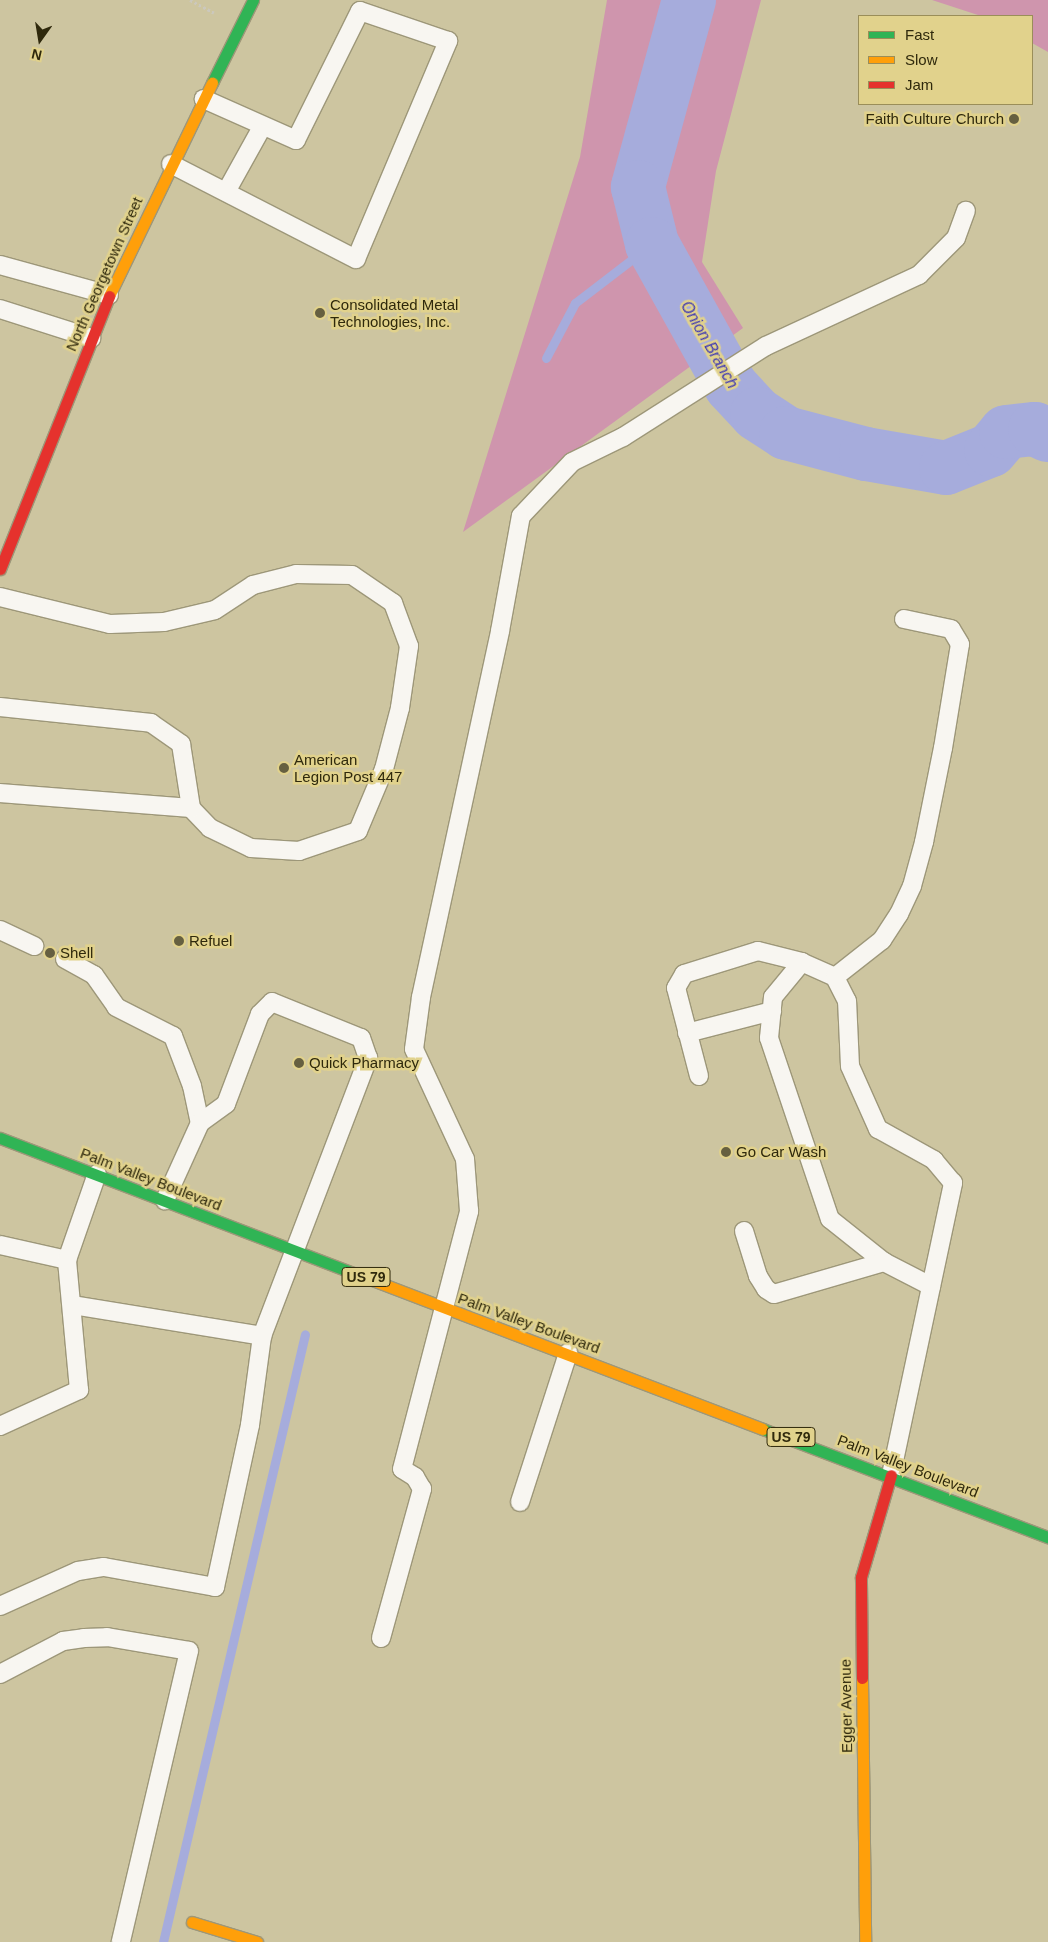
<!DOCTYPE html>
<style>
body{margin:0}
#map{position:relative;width:1048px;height:1942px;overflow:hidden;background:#cdc5a0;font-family:Arial,sans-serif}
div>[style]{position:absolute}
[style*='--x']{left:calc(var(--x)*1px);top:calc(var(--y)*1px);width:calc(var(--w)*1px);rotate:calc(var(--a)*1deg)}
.forest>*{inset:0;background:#cf95ad}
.stream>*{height:9px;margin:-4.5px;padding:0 4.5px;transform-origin:4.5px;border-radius:4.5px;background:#a6acdc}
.river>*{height:54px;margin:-27px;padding:0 27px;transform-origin:27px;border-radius:27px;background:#a6acdc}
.path>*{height:3px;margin-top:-1.5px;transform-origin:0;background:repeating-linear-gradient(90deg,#cbc8bd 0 2.5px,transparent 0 5px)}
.roads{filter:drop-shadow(1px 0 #9d9779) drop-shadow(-1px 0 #9d9779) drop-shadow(0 1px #9d9779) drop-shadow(0 -1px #9d9779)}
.lane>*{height:18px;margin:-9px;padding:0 9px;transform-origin:9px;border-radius:9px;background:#f8f6f1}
.fast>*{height:11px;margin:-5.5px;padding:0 5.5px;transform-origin:5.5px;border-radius:5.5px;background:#30b455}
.slow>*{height:11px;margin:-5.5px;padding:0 5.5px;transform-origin:5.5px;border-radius:5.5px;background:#ff9f0a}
.jam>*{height:11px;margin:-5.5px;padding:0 5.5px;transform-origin:5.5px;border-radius:5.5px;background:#e5322d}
.dots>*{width:14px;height:14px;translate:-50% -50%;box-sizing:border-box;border:2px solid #e1d28c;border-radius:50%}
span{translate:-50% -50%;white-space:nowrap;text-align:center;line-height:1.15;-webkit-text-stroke:5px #e1d28c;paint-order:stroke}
.shield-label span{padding:1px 4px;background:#e1d28c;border:1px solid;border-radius:4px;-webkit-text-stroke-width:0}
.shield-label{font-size:14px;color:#2f290c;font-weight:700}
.poi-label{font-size:15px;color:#2f290c}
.right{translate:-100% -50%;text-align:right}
.left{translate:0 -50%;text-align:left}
.street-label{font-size:15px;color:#2f290c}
.water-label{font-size:16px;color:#3f39b2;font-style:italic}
.legend{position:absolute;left:858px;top:15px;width:175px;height:90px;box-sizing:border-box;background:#e1d28c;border:1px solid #9a8e59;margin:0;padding:6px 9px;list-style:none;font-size:15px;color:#2f290c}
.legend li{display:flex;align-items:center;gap:10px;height:25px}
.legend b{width:25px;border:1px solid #9a8e59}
.north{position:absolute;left:15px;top:15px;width:50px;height:50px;-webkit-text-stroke:4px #e1d28c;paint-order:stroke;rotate:193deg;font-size:14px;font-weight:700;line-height:20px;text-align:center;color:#2f290c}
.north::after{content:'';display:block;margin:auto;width:18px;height:22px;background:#2f290c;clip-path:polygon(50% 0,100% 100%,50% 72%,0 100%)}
</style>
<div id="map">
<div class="forest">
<i style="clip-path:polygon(607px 0,761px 0,716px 171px,702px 262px,743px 328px,463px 532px,580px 157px)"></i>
<i style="clip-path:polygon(932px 0,1048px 0,1048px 52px,1032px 43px,1032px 16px,981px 16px)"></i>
</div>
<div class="stream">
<i style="--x:546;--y:358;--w:62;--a:-62.2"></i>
<i style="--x:575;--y:303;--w:97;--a:-37.5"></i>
<i style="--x:163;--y:1942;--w:624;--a:-76.85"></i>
</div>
<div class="river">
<i style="--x:689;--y:0;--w:194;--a:105.3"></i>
<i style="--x:638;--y:187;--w:59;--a:76.2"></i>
<i style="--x:652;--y:244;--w:162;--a:60.9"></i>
<i style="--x:731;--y:386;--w:38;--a:47"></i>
<i style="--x:757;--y:414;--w:35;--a:33"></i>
<i style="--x:786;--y:433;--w:83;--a:14.7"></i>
<i style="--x:866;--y:454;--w:81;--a:9.9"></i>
<i style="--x:946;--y:468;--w:48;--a:-21.8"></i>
<i style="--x:991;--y:450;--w:23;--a:-50"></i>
<i style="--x:1006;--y:432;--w:29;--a:-6"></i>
<i style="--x:1035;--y:429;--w:14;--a:25"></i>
</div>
<div class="path">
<i style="--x:190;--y:0;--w:27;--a:28"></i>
</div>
<div class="roads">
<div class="lane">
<i style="--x:171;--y:164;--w:208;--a:27.2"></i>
<i style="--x:356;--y:259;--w:237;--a:-67.1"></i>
<i style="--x:448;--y:41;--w:93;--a:-161.2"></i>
<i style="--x:360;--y:11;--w:144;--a:116.4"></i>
<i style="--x:296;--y:140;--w:101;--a:-156"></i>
<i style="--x:226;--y:192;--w:74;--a:-61"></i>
<i style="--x:0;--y:265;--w:113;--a:15.4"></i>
<i style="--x:0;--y:309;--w:96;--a:17.7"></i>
<i style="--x:0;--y:597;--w:113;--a:13.8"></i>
<i style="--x:110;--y:624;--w:54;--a:-2.1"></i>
<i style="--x:164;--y:622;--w:52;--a:-13.2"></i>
<i style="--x:215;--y:610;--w:45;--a:-33.3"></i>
<i style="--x:253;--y:585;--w:44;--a:-14.3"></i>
<i style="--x:296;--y:574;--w:56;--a:1"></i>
<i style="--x:352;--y:575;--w:50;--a:34.3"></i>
<i style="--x:393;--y:603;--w:46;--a:69.6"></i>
<i style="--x:409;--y:646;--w:63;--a:98.3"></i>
<i style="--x:400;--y:708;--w:63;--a:104.7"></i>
<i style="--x:384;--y:769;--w:67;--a:112.8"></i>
<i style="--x:358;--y:831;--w:62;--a:161.3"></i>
<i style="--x:299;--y:851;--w:48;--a:-176.4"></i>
<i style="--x:251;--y:848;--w:46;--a:-154"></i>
<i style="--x:210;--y:828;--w:28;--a:-134"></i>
<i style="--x:0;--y:707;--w:152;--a:6"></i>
<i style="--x:151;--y:723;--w:37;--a:35"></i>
<i style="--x:181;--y:744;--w:65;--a:81.1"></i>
<i style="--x:191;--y:808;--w:192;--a:-175.5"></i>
<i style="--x:0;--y:930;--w:38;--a:25"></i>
<i style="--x:65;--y:959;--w:33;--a:29"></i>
<i style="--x:94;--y:975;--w:39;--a:55"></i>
<i style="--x:116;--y:1007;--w:64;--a:27"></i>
<i style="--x:173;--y:1036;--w:53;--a:69.2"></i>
<i style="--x:192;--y:1086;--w:38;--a:78"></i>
<i style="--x:200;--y:1123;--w:85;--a:114.4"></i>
<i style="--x:835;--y:977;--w:36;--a:-156"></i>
<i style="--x:802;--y:962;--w:45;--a:129.6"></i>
<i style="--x:773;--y:997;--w:41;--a:95.6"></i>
<i style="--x:769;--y:1038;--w:191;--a:71.4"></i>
<i style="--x:830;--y:1219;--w:69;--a:38.5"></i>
<i style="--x:884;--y:1262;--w:53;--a:27.1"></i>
<i style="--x:687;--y:1033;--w:88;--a:-14.5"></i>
<i style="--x:699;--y:1076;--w:91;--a:-104.6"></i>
<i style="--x:676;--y:988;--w:16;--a:-60"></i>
<i style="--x:684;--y:974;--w:77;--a:-17.3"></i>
<i style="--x:758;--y:951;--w:45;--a:14"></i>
<i style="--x:744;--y:1231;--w:47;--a:72.7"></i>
<i style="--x:758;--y:1276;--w:15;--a:58"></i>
<i style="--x:766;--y:1289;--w:9;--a:32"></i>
<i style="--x:774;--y:1294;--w:115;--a:-16.2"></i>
<i style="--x:0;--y:1245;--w:69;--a:12.6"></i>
<i style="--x:73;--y:1305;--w:192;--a:9.3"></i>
<i style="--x:0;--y:1426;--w:87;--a:-24.5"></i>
<i style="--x:79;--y:1390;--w:131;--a:-95.3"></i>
<i style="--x:67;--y:1260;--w:91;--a:-70.8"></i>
<i style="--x:891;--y:1475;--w:299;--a:-78"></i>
<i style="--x:953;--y:1183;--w:30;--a:-130"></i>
<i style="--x:934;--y:1160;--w:64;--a:-151"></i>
<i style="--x:878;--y:1129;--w:69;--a:-114"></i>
<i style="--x:850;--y:1066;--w:65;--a:-92.6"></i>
<i style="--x:847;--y:1001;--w:27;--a:-117"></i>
<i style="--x:835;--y:977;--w:60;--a:-38.2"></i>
<i style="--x:882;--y:940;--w:31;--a:-57"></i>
<i style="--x:899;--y:914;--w:31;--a:-65"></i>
<i style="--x:912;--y:886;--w:46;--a:-74.7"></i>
<i style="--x:924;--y:842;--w:96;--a:-78.6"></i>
<i style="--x:943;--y:748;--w:105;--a:-80.7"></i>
<i style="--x:960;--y:644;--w:17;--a:-121"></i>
<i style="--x:951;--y:629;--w:48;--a:-168"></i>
<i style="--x:520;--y:1502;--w:157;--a:-72.1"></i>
<i style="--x:0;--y:1606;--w:85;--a:-24.2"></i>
<i style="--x:78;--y:1571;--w:26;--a:-9"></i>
<i style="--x:104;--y:1567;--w:113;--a:10.2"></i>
<i style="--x:215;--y:1587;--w:166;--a:-77.8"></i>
<i style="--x:250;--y:1425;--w:90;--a:-82.3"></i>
<i style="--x:262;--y:1336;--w:298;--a:-69.1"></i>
<i style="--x:368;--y:1058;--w:21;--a:-109"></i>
<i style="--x:361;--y:1038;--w:96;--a:-158"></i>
<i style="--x:272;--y:1002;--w:17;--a:135"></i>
<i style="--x:260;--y:1014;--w:96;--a:110.7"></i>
<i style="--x:226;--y:1104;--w:32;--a:144"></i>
<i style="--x:381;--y:1638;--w:155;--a:-74.6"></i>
<i style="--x:422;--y:1489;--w:14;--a:-120"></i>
<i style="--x:415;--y:1477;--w:15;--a:-148"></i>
<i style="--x:402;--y:1469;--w:267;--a:-75.4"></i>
<i style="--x:469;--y:1211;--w:52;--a:-94.4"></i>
<i style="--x:465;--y:1159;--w:121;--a:-114.9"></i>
<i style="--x:414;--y:1049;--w:52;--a:-82.3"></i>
<i style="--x:421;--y:997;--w:374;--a:-77.8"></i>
<i style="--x:500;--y:631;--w:117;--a:-79.7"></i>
<i style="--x:521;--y:516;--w:74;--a:-46.6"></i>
<i style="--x:572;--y:462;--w:57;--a:-26.1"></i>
<i style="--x:623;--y:437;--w:169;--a:-32.5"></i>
<i style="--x:766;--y:346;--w:169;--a:-24.9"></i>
<i style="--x:919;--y:275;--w:52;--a:-45"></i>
<i style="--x:956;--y:238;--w:29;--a:-70"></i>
<i style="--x:0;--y:1674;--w:71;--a:-27.6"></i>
<i style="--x:63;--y:1641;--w:21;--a:-8"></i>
<i style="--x:84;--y:1638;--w:23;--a:-2"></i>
<i style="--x:107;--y:1637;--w:83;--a:9.7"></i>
<i style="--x:189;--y:1651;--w:299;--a:103.2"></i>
</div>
<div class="fast">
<i style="--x:212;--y:83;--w:93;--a:-63.7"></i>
<i style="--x:0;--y:1138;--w:387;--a:20.9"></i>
<i style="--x:763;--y:1429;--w:305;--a:20.8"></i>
</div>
<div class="slow">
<i style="--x:109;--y:296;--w:237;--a:-64.2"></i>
<i style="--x:362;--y:1276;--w:429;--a:20.9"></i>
<i style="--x:862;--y:1678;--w:264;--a:89.3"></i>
<i style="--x:192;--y:1922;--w:68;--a:17.1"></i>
</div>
<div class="jam">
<i style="--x:0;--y:569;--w:294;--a:-68.2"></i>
<i style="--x:862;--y:1678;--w:101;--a:-90.6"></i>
<i style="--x:861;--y:1577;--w:106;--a:-73.6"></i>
</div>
</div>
<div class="dots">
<i style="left:1014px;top:119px;background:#666040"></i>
<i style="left:320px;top:313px;background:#666040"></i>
<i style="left:284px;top:768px;background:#666040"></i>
<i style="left:179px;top:941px;background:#666040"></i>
<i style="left:50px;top:953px;background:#666040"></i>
<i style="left:299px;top:1063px;background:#666040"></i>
<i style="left:726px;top:1152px;background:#666040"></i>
</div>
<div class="shield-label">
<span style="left:366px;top:1277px">US 79</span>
<span style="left:791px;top:1437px">US 79</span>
</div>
<div class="poi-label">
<span class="right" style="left:1004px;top:119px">Faith Culture Church</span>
<span class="left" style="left:330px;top:313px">Consolidated Metal<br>Technologies, Inc.</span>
<span class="left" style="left:294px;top:768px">American<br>Legion Post 447</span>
<span class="left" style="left:189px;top:941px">Refuel</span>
<span class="left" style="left:60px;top:953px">Shell</span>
<span class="left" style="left:309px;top:1063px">Quick Pharmacy</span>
<span class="left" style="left:736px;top:1152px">Go Car Wash</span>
</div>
<div class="street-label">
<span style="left:104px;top:274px;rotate:-66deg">North Georgetown Street</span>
<span style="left:151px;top:1179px;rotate:21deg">Palm Valley Boulevard</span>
<span style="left:529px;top:1323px;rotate:20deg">Palm Valley Boulevard</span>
<span style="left:908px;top:1466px;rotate:21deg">Palm Valley Boulevard</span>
<span style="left:846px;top:1706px;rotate:-91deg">Egger Avenue</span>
</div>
<div class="water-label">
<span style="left:709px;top:345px;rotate:60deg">Onion Branch</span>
</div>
<ul class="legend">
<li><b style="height:6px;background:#30b455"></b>Fast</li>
<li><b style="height:6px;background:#ff9f0a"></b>Slow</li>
<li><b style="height:6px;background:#e5322d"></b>Jam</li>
</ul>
<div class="north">N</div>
</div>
